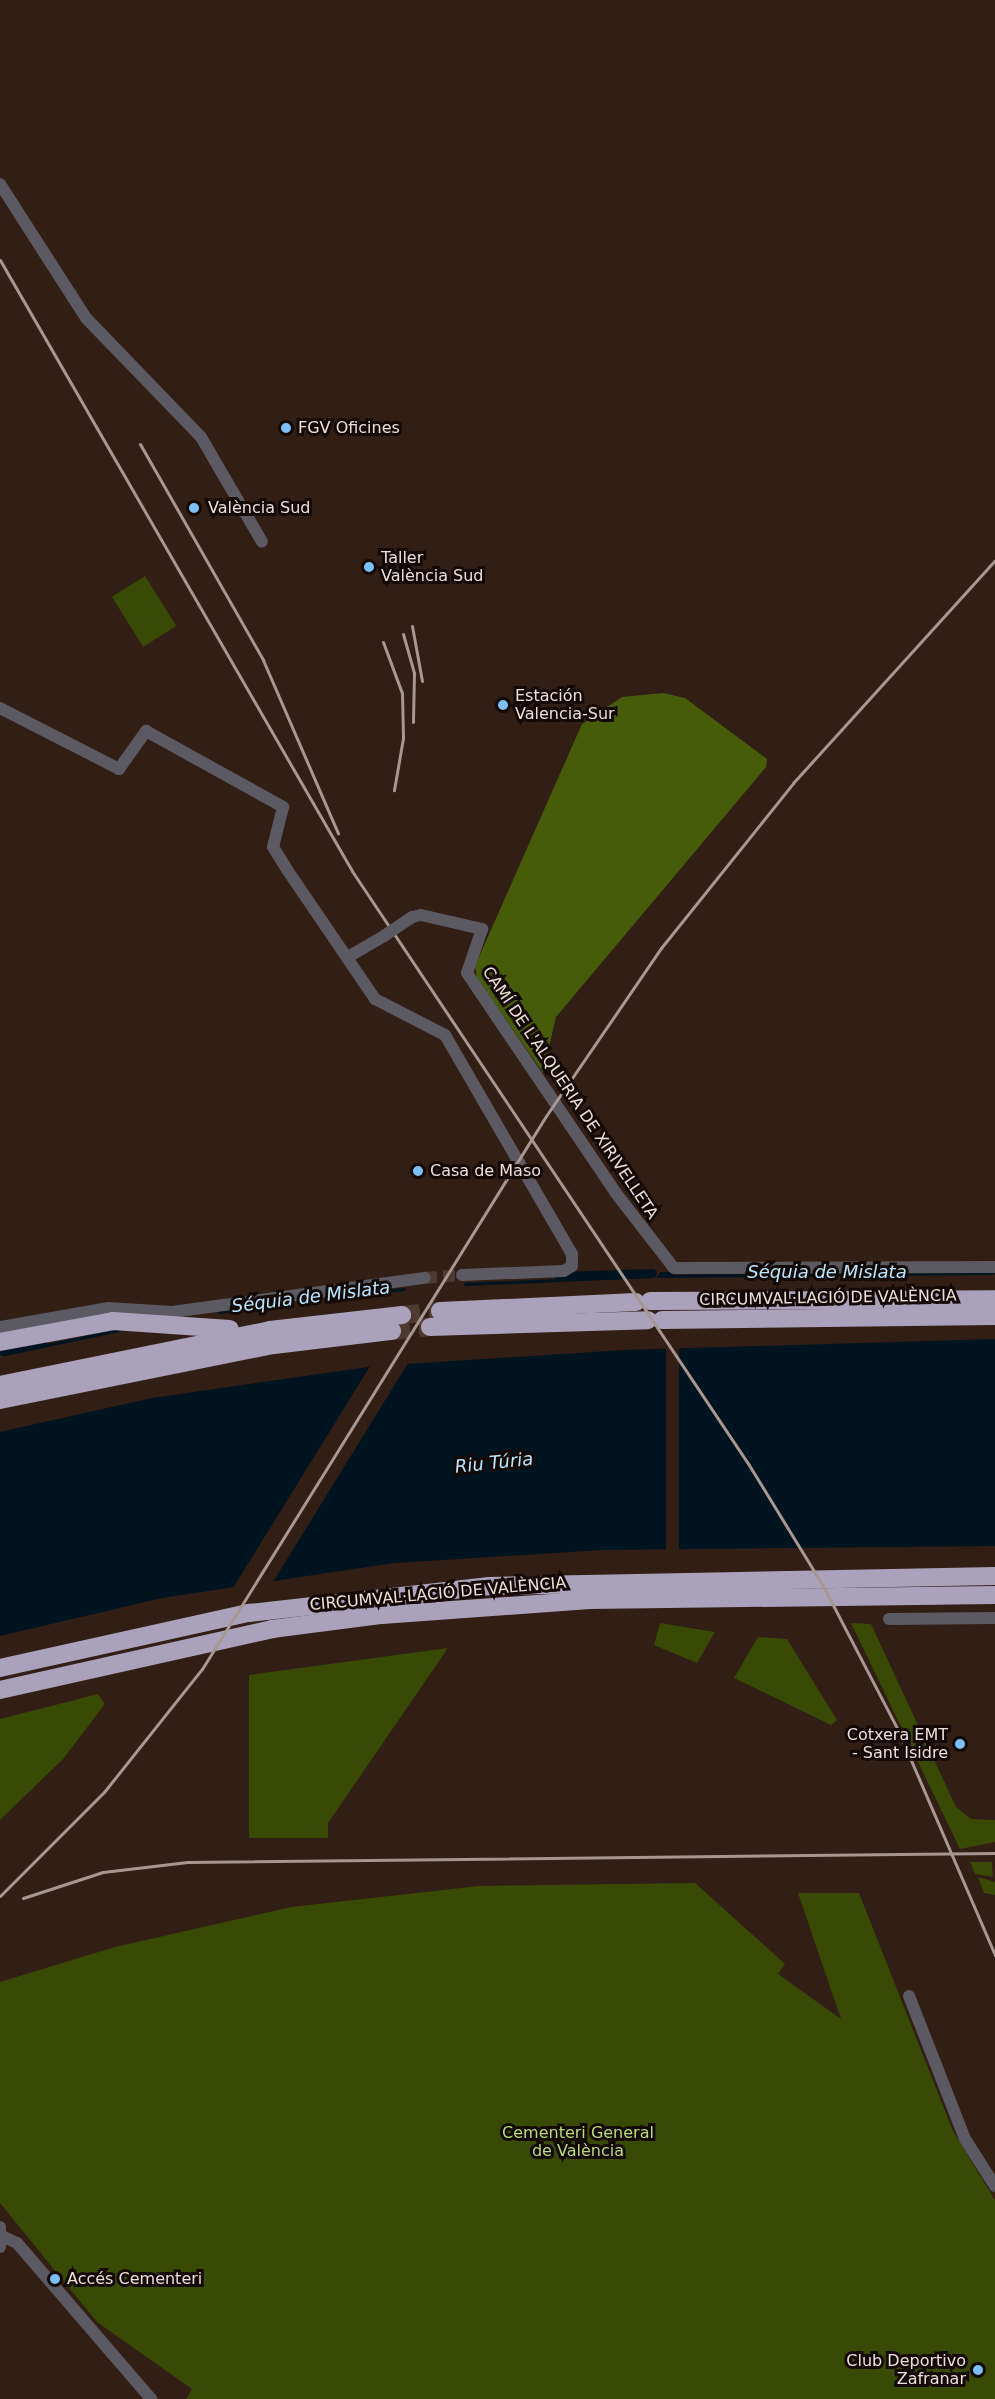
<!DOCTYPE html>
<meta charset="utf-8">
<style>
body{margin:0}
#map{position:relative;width:995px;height:2399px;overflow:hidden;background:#311e15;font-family:"DejaVu Sans",sans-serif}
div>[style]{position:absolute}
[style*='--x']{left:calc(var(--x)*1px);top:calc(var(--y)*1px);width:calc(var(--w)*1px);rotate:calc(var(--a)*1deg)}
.green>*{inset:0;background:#384a04;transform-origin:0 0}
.forest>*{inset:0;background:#465c09}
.water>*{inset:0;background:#001420}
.pier>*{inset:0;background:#311e15;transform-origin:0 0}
.stream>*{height:3px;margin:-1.5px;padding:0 1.5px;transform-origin:1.5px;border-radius:1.5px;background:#001420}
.canal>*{height:9px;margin:-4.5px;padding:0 4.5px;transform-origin:4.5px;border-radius:4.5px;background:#001420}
.minor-tunnel>*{height:12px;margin-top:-6px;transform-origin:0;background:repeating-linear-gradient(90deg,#4d3b32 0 12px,transparent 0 18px)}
.highway-tunnel>*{height:18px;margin-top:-9px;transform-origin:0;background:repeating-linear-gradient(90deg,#4d3b32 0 18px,transparent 0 27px)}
.minor>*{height:12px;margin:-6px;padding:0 6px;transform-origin:6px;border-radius:6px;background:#5b5962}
.highway>*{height:18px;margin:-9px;padding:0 9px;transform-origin:9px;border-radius:9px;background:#a9a2ba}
.rail>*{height:3px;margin:-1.5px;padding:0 1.5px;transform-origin:1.5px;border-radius:1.5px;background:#a79790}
.minor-bridge>*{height:12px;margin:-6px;padding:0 6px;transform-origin:6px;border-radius:6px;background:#5b5962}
.dots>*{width:16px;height:16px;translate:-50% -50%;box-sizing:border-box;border:3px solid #130a07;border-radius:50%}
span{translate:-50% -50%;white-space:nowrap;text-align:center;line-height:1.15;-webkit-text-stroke:6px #130a07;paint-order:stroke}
.poi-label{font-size:16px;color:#ecded8}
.left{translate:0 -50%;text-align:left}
.right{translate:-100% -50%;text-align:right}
.street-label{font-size:16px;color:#ecded8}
.park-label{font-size:16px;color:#b9db74}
.water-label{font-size:18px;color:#bae5fc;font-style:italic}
</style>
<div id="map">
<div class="green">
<i style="left:145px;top:576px;width:59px;height:39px;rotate:58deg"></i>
<i style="clip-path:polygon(660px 1623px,715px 1632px,697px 1663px,654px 1645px)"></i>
<i style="clip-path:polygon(851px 1623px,871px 1624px,956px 1807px,971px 1819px,995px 1820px,995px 1842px,960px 1849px)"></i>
<i style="clip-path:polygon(758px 1637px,787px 1639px,837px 1720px,831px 1725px,734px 1678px)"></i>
<i style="clip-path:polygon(448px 1648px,328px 1823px,328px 1838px,249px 1838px,249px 1675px)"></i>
<i style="clip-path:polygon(98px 1694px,105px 1704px,63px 1759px,0 1820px,0 1719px)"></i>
<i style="clip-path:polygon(970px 1862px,992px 1862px,993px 1877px,975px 1874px)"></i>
<i style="clip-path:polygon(978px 1877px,995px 1882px,995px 1895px,984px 1893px)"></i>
<i style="clip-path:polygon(695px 1883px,785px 1964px,778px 1974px,841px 2019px,798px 1893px,859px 1893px,953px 2131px,995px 2200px,995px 2399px,186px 2399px,192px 2389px,97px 2322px,0 2203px,0 1982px,115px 1947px,291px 1907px,479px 1886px)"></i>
</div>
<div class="forest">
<i style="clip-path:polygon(663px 693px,685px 698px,767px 759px,766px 767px,556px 1017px,543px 1073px,477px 978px,475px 966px,582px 724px,622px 697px)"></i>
</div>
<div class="water">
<i style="clip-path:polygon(995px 1339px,995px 1546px,602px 1550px,394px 1563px,162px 1598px,0 1636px,0 1432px,152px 1398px,375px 1366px,624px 1350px)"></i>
</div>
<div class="pier">
<i style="left:666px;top:1346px;width:13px;height:243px"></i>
<i style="clip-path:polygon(410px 1360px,273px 1582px,233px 1588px,372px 1363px)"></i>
</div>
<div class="stream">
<i style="--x:660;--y:1273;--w:12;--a:0"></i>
<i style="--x:658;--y:1276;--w:335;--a:-0.5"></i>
<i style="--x:465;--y:1284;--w:186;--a:-2.5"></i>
<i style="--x:328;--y:1297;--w:76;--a:-6"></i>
<i style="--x:219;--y:1312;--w:74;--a:-7.8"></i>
<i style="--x:4;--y:1354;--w:117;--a:-11.8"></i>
</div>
<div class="canal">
<i style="--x:559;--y:1276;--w:93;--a:-1.8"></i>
<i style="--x:3;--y:1351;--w:40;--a:-12"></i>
</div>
<div class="minor-tunnel">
<i style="--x:425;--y:1278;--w:37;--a:-5"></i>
</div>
<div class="highway-tunnel">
<i style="--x:402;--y:1315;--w:38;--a:-6"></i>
<i style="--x:392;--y:1331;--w:38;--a:-6"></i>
</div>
<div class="minor">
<i style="--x:0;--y:184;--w:159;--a:57.3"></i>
<i style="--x:86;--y:318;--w:165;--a:46"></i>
<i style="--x:201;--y:437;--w:121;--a:59.8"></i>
<i style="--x:0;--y:708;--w:134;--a:27.1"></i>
<i style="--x:119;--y:769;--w:47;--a:-54.6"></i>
<i style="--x:146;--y:731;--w:157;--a:29"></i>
<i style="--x:283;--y:807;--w:41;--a:104"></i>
<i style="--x:273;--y:847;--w:28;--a:58"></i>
<i style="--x:288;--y:871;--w:155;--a:55.8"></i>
<i style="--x:375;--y:999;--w:79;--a:27.2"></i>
<i style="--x:445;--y:1035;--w:253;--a:59.9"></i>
<i style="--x:572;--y:1254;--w:12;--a:90"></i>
<i style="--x:572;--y:1266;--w:9;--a:148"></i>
<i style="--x:564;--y:1271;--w:102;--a:177.8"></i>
<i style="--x:412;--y:917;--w:9;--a:-13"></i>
<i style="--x:421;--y:915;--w:63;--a:12.9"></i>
<i style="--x:482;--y:929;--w:46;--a:108.8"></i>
<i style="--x:467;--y:973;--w:264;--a:55.9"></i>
<i style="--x:615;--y:1192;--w:96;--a:52.2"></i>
<i style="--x:674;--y:1268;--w:321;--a:-0.2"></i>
<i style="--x:348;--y:957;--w:42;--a:-30.3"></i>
<i style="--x:0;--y:1327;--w:110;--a:-10"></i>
<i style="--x:108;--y:1308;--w:64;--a:3.6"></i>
<i style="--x:172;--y:1312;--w:255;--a:-7.7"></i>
<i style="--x:889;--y:1619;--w:106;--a:-0.5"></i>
<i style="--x:909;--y:1996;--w:154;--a:68.6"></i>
<i style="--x:965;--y:2139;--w:56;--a:57.4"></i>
<i style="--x:0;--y:2227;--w:20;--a:90"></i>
<i style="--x:4;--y:2237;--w:14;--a:25"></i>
<i style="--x:17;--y:2243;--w:206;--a:49.3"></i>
</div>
<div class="highway">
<i style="--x:650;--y:1301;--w:345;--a:-0.3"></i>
<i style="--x:440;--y:1311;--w:196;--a:-2.6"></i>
<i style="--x:662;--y:1320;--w:333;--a:-0.7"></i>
<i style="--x:430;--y:1327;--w:218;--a:-1.8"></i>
<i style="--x:0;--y:1342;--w:115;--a:-10.5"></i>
<i style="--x:113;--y:1321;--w:117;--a:3.9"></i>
<i style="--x:0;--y:1385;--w:276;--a:-11.5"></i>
<i style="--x:270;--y:1330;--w:133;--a:-6.5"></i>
<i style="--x:0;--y:1400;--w:279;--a:-11.4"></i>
<i style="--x:274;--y:1345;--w:119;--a:-6.8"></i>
<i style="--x:0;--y:1668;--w:255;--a:-12.5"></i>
<i style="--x:249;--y:1613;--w:242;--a:-6.4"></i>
<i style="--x:489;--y:1586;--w:506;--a:-1.13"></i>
<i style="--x:0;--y:1690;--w:279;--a:-12.6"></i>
<i style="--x:272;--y:1629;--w:111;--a:-7.3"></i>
<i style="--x:382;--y:1615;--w:208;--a:-4.1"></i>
<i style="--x:589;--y:1600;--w:406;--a:-0.7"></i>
</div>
<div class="rail">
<i style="--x:0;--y:260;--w:705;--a:60.05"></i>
<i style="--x:352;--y:871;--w:714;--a:56.24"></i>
<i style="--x:749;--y:1465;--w:140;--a:58.5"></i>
<i style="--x:822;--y:1584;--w:165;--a:62.5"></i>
<i style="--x:898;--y:1730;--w:245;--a:66.7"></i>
<i style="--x:140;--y:444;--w:249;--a:60.3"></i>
<i style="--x:263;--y:660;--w:189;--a:66.6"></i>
<i style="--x:412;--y:626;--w:56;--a:79.7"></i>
<i style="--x:403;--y:634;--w:41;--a:74.2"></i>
<i style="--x:414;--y:673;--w:49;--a:91.2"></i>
<i style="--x:383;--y:642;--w:54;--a:69.6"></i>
<i style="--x:402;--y:693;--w:45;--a:88.7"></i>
<i style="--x:403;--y:738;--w:53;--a:99.8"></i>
<i style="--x:0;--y:1896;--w:147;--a:-45"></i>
<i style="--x:104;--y:1792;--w:157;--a:-51.5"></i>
<i style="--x:202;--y:1669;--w:651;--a:-58.12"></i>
<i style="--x:546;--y:1116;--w:204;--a:-55.6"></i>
<i style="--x:661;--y:948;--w:211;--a:-51.3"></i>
<i style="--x:793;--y:783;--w:301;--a:-47.8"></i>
<i style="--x:23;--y:1898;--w:84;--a:-18"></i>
<i style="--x:103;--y:1872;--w:85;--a:-6.8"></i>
<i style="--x:187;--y:1862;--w:808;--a:-0.64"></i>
</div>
<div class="minor-bridge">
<i style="--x:384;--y:936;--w:34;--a:-34"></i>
</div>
<div class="dots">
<i style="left:286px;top:428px;background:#7abff8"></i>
<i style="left:194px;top:508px;background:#7abff8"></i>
<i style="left:369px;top:567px;background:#7abff8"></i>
<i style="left:503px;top:705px;background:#7abff8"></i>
<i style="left:418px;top:1171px;background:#7abff8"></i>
<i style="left:960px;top:1744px;background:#7abff8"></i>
<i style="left:55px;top:2279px;background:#7abff8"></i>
<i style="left:978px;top:2370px;background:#7abff8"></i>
</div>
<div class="poi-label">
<span class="left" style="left:298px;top:428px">FGV Oficines</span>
<span class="left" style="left:208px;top:508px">València Sud</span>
<span class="left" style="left:381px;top:567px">Taller<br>València Sud</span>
<span class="left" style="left:515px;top:705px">Estación<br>Valencia-Sur</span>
<span class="left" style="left:430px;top:1171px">Casa de Maso</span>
<span class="right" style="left:948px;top:1744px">Cotxera EMT<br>- Sant Isidre</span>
<span class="left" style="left:67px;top:2279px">Accés Cementeri</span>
<span class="right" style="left:966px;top:2370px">Club Deportivo<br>Zafranar</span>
</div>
<div class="street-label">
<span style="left:570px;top:1093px;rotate:56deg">CAMÍ DE L'ALQUERIA DE XIRIVELLETA</span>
<span style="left:828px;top:1298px;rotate:-1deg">CIRCUMVAL·LACIÓ DE VALÈNCIA</span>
<span style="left:438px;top:1594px;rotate:-5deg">CIRCUMVAL·LACIÓ DE VALÈNCIA</span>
</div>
<div class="park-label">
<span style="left:578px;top:2142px">Cementeri General<br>de València</span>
</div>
<div class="water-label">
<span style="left:827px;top:1272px">Séquia de Mislata</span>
<span style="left:311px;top:1297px;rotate:-7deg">Séquia de Mislata</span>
<span style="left:494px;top:1463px;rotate:-6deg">Riu Túria</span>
</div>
</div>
